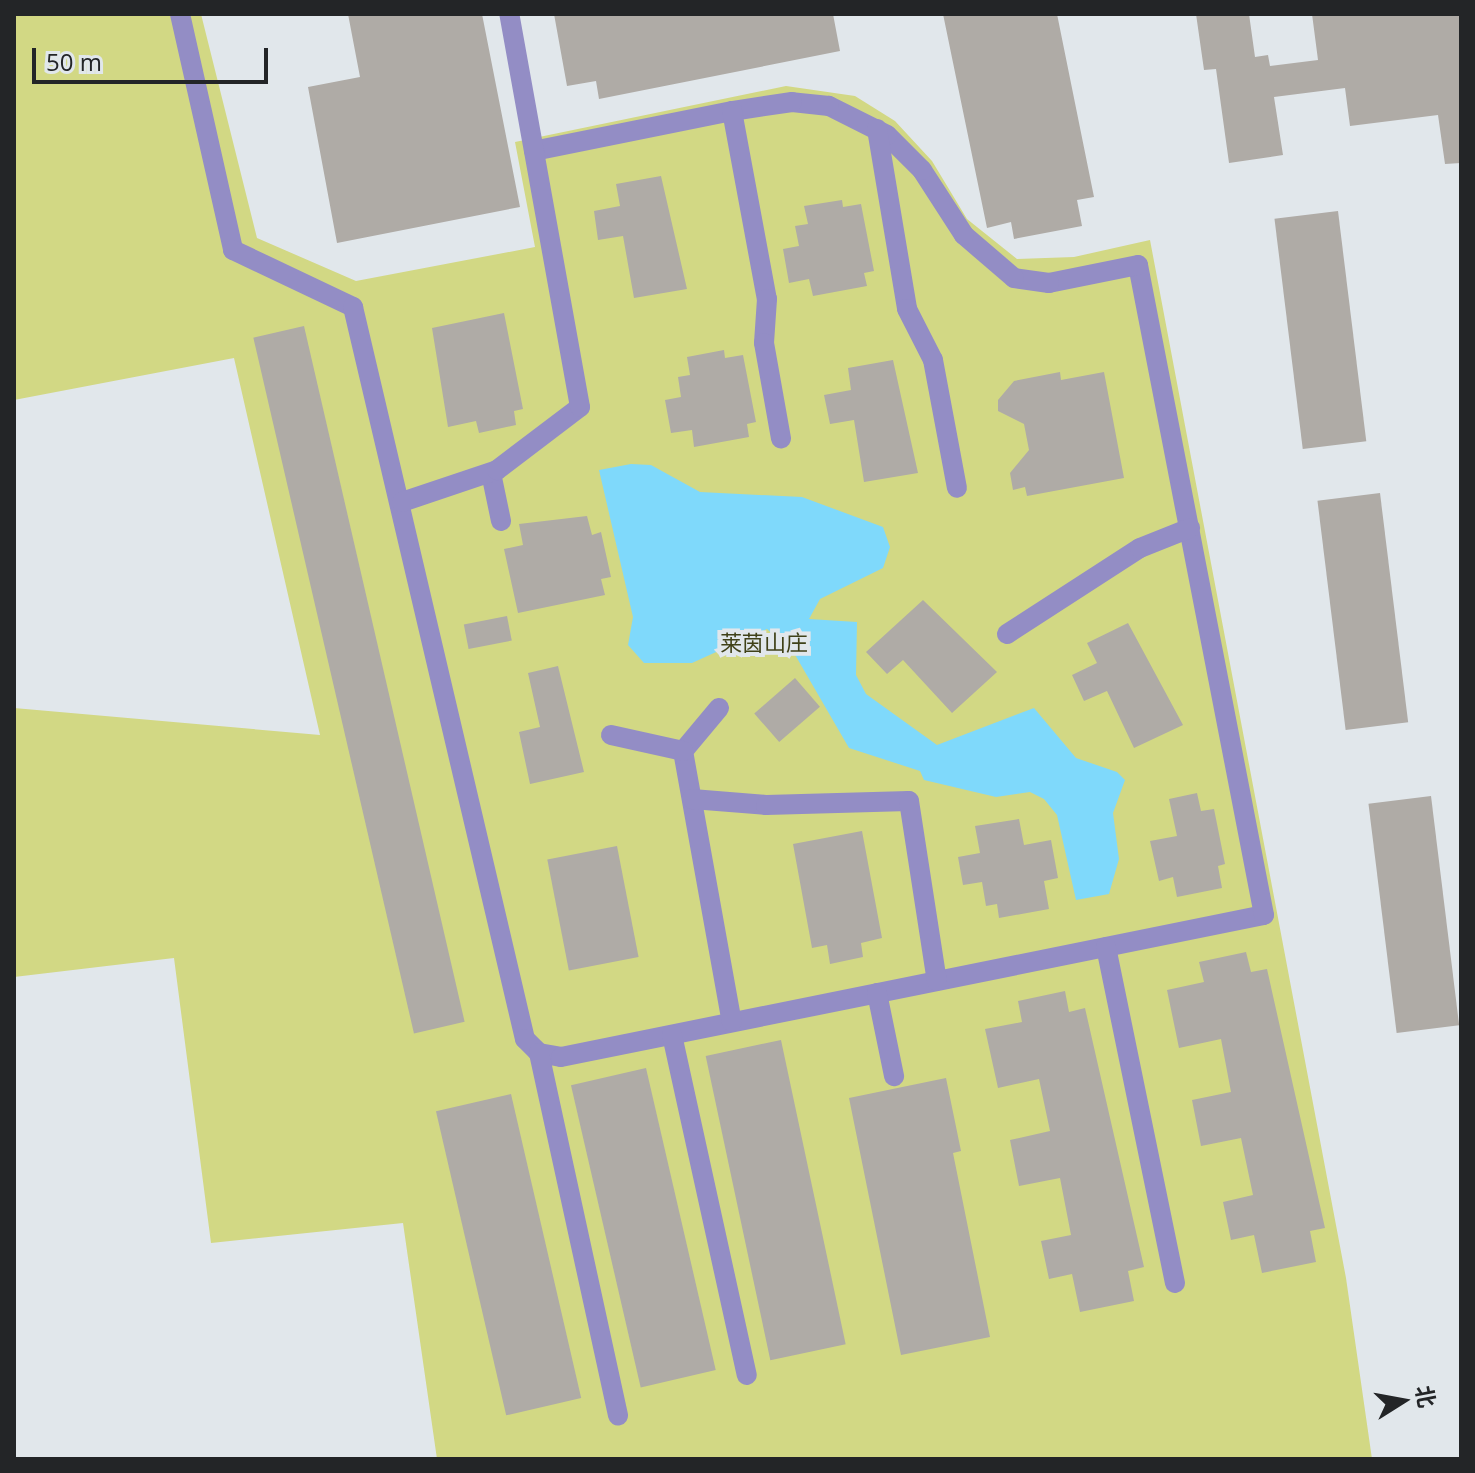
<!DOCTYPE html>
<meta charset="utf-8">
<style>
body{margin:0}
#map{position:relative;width:1475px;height:1473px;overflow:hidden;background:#e1e7eb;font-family:"Open Sans","Noto Sans SC",sans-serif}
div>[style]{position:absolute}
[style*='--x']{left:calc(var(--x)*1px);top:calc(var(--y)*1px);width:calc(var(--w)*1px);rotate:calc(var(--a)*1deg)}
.green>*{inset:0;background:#d2d884}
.water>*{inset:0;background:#7fd9fb}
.building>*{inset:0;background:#afaba6;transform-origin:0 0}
.lane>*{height:20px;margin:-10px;padding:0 10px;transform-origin:10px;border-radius:10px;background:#938dc5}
span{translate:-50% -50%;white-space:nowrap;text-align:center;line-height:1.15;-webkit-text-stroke:8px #e1e7eb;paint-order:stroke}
.park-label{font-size:22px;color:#3f4118}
.frame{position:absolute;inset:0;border:16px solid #232527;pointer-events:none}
.north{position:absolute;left:1363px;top:1361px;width:80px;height:80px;-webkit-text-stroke:6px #e1e7eb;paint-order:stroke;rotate:79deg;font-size:22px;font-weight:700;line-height:32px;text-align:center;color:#232527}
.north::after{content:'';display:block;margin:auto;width:28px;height:36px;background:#232527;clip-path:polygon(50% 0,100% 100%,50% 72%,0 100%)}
.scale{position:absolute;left:32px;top:48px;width:236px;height:36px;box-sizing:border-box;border:4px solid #232527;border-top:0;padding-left:10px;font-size:24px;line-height:28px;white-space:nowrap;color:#232527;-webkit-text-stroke:6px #e1e7eb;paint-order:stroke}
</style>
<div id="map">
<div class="green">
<i style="clip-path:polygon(14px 14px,201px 14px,257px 238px,356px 281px,535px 247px,515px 142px,786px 86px,855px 96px,895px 121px,932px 161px,967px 219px,1017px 259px,1074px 257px,1150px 240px,1346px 1278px,1372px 1459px,437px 1459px,403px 1223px,211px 1243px,174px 958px,14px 977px,14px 708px,320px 735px,234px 358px,14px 400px)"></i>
</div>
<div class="water">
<i style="clip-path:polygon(631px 464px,651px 465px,700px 492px,802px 497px,883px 527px,890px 547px,883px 568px,820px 599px,809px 619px,857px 622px,856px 675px,866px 694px,937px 745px,1034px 708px,1076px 758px,1117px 772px,1125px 780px,1113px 813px,1119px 859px,1109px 894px,1076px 900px,1057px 815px,1044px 799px,1030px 792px,996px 797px,924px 780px,920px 771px,849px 748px,794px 653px,767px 629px,692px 663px,644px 663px,628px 645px,633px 617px,599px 470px)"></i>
</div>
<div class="building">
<i style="clip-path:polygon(348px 14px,482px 14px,520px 207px,337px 243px,308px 87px,360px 77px)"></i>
<i style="clip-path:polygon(554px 14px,833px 14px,840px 51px,599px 99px,596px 81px,567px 86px)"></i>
<i style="clip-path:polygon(943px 14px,1057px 14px,1094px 197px,1077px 200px,1082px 226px,1014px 239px,1011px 222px,987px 228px)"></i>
<i style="clip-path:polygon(1196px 14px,1249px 14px,1255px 57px,1268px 55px,1270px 66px,1318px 60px,1312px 14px,1461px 14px,1461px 163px,1445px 164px,1438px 115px,1350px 126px,1345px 88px,1274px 97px,1283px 155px,1229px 163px,1216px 69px,1204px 70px)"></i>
<i style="clip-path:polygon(661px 176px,687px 289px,634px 298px,623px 236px,598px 240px,594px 211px,620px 206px,616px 184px)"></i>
<i style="clip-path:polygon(842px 200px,843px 207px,861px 204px,874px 271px,864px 273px,867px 286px,813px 296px,809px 279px,789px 283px,783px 249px,799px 246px,795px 226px,808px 224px,804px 206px)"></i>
<i style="left:1338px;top:211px;width:232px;height:64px;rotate:83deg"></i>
<i style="clip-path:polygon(504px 313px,523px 409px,514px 411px,516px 425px,479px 433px,476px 421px,448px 427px,432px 328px)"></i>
<i style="left:304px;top:326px;width:714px;height:52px;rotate:77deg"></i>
<i style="clip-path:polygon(724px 350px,725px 358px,743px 355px,756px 422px,747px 424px,749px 437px,694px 447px,692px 430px,671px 433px,665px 400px,681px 397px,678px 377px,690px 375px,687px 357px)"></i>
<i style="clip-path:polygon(893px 360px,918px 473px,864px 482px,854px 420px,830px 424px,824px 395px,851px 390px,848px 368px)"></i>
<i style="clip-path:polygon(1060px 372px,1061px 380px,1104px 372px,1124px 478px,1027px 496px,1025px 487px,1013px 490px,1010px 473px,1029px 450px,1024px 424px,998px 411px,998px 400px,1014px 381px)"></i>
<i style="left:1380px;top:493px;width:231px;height:63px;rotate:83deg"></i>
<i style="clip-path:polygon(587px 516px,592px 535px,601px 532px,611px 577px,601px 579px,605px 595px,518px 613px,504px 549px,523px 545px,519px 524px)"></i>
<i style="clip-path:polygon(923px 600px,997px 672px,952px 713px,903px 660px,887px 674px,866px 652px)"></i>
<i style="left:507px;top:616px;width:25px;height:44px;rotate:79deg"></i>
<i style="clip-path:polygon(1128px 623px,1183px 725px,1134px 748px,1107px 691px,1084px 701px,1072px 675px,1097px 663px,1087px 643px)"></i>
<i style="clip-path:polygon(558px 666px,584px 772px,530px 784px,519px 732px,540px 727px,528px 673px)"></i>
<i style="left:795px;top:678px;width:38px;height:54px;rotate:49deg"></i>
<i style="clip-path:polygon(1197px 793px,1201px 811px,1214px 809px,1225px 864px,1218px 866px,1222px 888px,1177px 897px,1173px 877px,1159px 881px,1150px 841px,1177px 836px,1169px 799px)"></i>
<i style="left:1431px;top:796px;width:231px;height:63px;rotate:83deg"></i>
<i style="clip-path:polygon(1019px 819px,1024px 845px,1051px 840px,1058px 878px,1044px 881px,1049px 909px,999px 918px,997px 904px,986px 906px,982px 882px,963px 885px,958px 857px,980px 853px,975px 826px)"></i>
<i style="clip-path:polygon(862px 831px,882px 938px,861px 943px,863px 957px,830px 964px,827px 945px,812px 948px,793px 844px)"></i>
<i style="left:617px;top:846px;width:113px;height:71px;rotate:79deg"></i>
<i style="clip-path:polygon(1246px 952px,1251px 972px,1267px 969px,1325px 1228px,1310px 1231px,1316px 1262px,1262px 1273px,1254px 1235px,1231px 1240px,1223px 1202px,1253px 1195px,1241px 1138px,1201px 1146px,1192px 1100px,1231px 1092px,1221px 1039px,1179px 1048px,1167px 990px,1204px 982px,1199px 962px)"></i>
<i style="clip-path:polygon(1065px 991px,1069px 1012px,1085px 1008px,1144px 1267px,1128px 1271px,1134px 1301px,1080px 1312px,1072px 1274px,1049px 1279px,1041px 1241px,1071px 1235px,1060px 1178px,1019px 1186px,1010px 1140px,1050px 1131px,1039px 1079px,998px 1088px,985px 1029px,1022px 1022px,1018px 1001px)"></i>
<i style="left:781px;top:1040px;width:311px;height:77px;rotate:78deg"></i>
<i style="left:646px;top:1068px;width:310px;height:77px;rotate:77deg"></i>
<i style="clip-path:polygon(946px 1078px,961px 1151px,953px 1153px,990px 1337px,901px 1355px,849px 1098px)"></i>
<i style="left:511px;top:1094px;width:312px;height:77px;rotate:77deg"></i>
</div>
<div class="lane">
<i style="--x:180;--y:14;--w:242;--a:77.3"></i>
<i style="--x:233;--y:250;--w:133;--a:25.4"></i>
<i style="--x:353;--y:307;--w:752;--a:76.78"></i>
<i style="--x:525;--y:1039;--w:20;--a:45"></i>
<i style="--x:539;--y:1053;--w:22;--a:10"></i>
<i style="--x:561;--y:1057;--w:717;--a:-11.42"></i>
<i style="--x:1264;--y:915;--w:662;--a:-100.97"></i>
<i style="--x:1138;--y:265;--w:91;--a:168.6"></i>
<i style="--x:1049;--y:283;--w:35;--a:-172"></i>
<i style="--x:1014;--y:278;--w:66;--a:-139.3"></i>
<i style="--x:964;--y:235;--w:77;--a:-122.9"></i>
<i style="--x:922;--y:170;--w:49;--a:-135"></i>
<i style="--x:887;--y:135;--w:65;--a:-153.4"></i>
<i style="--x:829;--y:106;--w:37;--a:-174"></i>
<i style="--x:792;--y:102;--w:61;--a:171.5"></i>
<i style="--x:732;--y:111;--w:202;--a:168.6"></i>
<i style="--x:732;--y:111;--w:191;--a:79.5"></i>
<i style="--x:767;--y:299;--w:44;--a:93.9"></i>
<i style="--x:764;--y:343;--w:97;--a:79.9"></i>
<i style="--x:877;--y:129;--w:182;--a:80.5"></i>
<i style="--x:907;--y:309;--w:57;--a:63"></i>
<i style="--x:933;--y:360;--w:130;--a:79.4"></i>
<i style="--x:491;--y:473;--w:49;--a:78.2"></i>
<i style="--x:402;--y:502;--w:100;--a:-18.6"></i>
<i style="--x:497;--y:470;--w:104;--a:-37.2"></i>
<i style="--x:580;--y:407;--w:399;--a:-100.2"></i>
<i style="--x:1007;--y:634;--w:158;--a:-32.9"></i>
<i style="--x:1140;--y:548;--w:54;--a:-21.8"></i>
<i style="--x:719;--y:708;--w:56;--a:129.9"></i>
<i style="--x:683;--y:751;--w:275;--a:79.8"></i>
<i style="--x:611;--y:735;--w:74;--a:12.5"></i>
<i style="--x:692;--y:799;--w:74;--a:4.6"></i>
<i style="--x:766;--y:805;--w:143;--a:-1.6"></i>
<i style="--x:909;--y:801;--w:182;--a:81.2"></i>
<i style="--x:1106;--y:947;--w:343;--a:78.4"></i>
<i style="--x:877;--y:993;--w:85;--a:78.4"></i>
<i style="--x:672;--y:1035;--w:348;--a:77.6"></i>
<i style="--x:539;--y:1053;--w:371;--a:77.7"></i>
</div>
<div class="park-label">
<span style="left:764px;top:643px">莱茵山庄</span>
</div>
<div class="frame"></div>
<div class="north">北</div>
<div class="scale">50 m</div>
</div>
